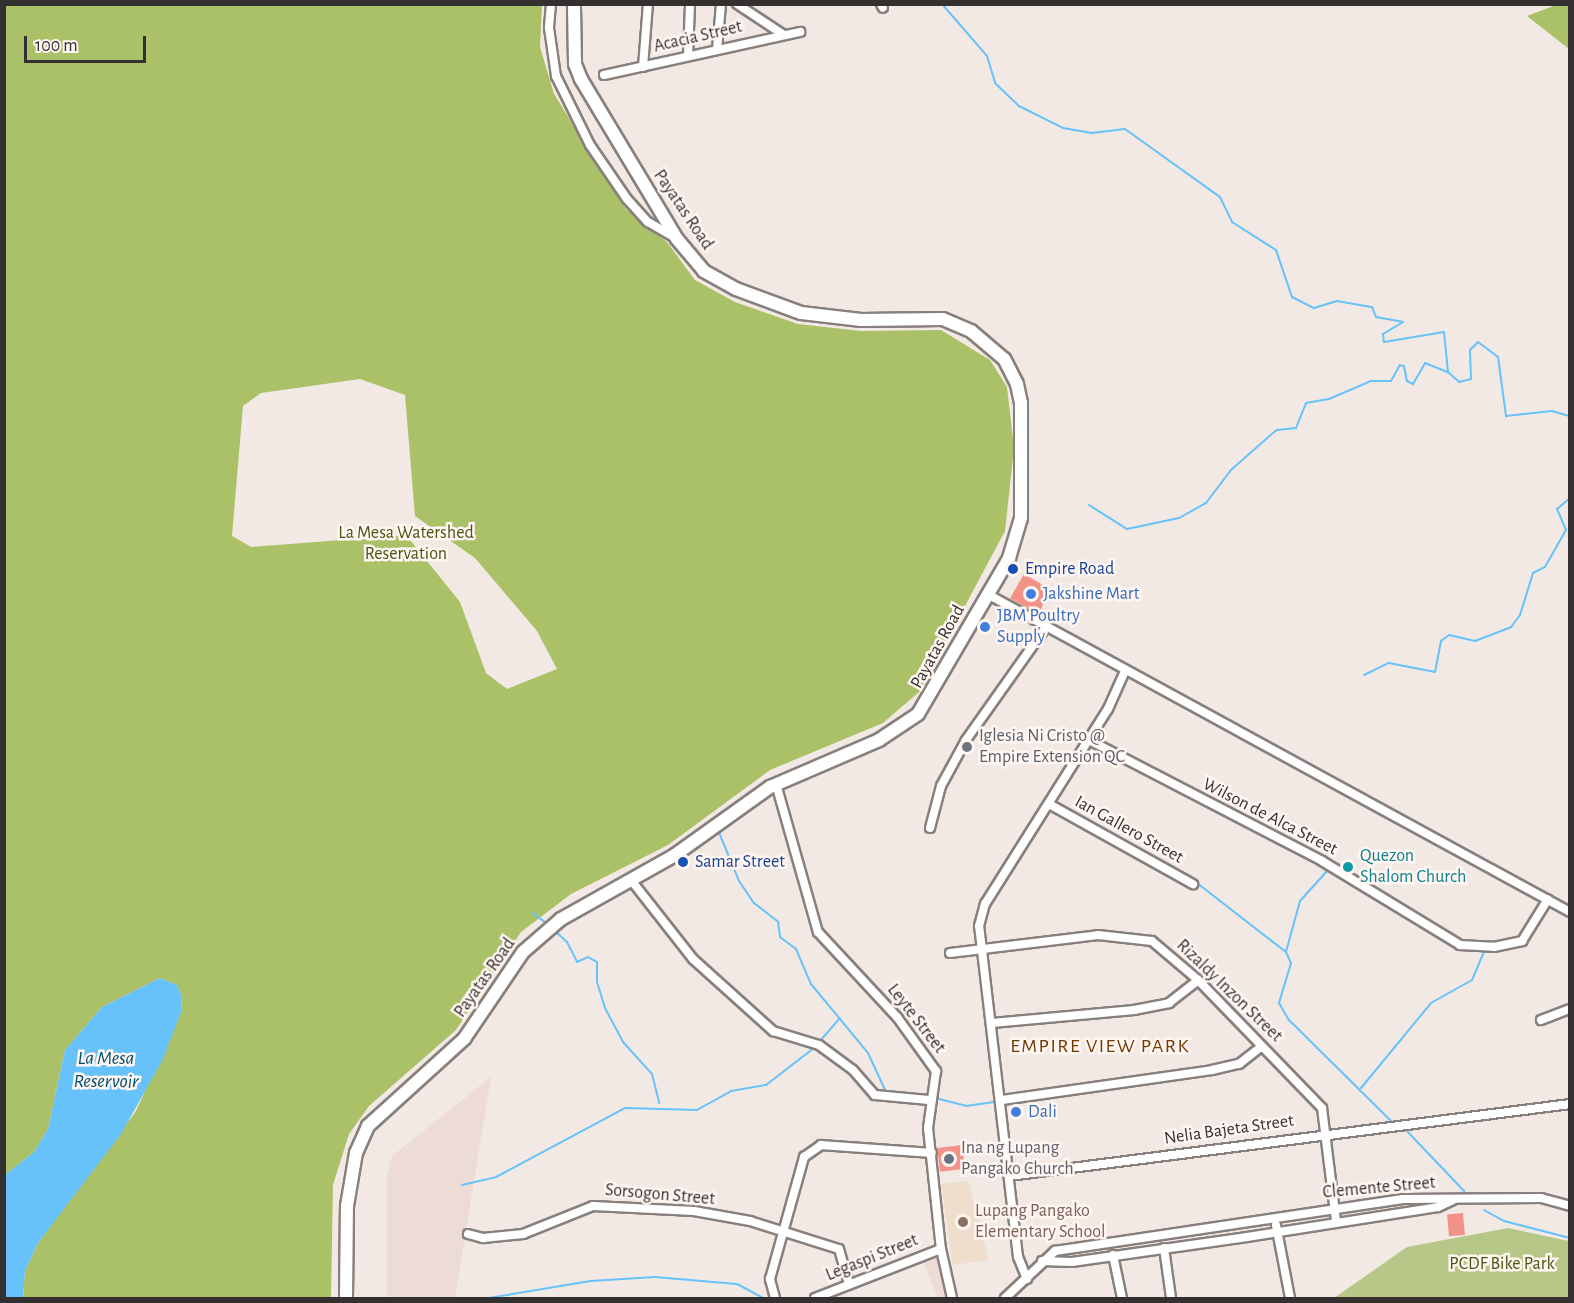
<!DOCTYPE html>
<style>
body{margin:0}
#map{position:relative;width:1574px;height:1303px;overflow:hidden;background:#f2e9e5;font-family:"Alegreya Sans",sans-serif}
div>[style]{position:absolute}
[style*='--x']{left:calc(var(--x)*1px);top:calc(var(--y)*1px);width:calc(var(--w)*1px);rotate:calc(var(--a)*1deg)}
.built>*{inset:0;background:#ecdcd5}
.education>*{inset:0;background:#efdecc}
.green>*{inset:0;background:#b6c788}
.forest>*{inset:0;background:#abc167}
.water>*{inset:0;background:#67c2fa}
.stream>*{height:2px;margin:-1px;padding:0 1px;transform-origin:1px;border-radius:1px;background:#67c2fa}
.building>*{inset:0;background:#f39388;transform-origin:0 0}
.roads{filter:drop-shadow(2px 0 #87807c) drop-shadow(-2px 0 #87807c) drop-shadow(0 2px #87807c) drop-shadow(0 -2px #87807c)}
.street>*{height:8px;margin:-4px;padding:0 4px;transform-origin:4px;border-radius:4px;background:#fff}
.primary>*{height:12px;margin:-6px;padding:0 6px;transform-origin:6px;border-radius:6px;background:#fff}
.dots>*{width:16px;height:16px;translate:-50% -50%;box-sizing:border-box;border:3px solid #fff6f2;border-radius:50%}
span{translate:-50% -50%;white-space:nowrap;text-align:center;line-height:1.15;-webkit-text-stroke:5px #fff6f2;paint-order:stroke}
.street-label{font-size:18px;color:#34302f}
.park-label{font-size:18px;color:#485514}
.transit-label{font-size:18px;color:#164399}
.left{translate:0 -50%;text-align:left}
.shop-label{font-size:18px;color:#366cbe}
.worship-label{font-size:18px;color:#5b616d}
.culture-label{font-size:18px;color:#0d838f}
.education-label{font-size:18px;color:#785e54}
.neighbourhood-label{font-size:20px;color:#723802;letter-spacing:1.5px}
.water-label{font-size:20px;color:#014f73;font-style:italic}
.frame{position:absolute;inset:0;border:6px solid #34302f;pointer-events:none}
.scale{position:absolute;left:24px;top:36px;width:122px;height:27px;box-sizing:border-box;border:3px solid #34302f;border-top:0;padding-left:8px;font-size:18px;line-height:21px;white-space:nowrap;color:#34302f;-webkit-text-stroke:4px #fff6f2;paint-order:stroke}
</style>
<div id="map">
<div class="built">
<i style="clip-path:polygon(491px 1077px,455px 1298px,387px 1298px,387px 1177px,392px 1156px)"></i>
<i style="clip-path:polygon(935px 1254px,949px 1298px,938px 1298px,921px 1257px)"></i>
</div>
<div class="education">
<i style="clip-path:polygon(968px 1181px,989px 1260px,953px 1265px,941px 1184px)"></i>
</div>
<div class="green">
<i style="clip-path:polygon(1508px 1228px,1569px 1241px,1569px 1298px,1334px 1298px,1407px 1247px)"></i>
</div>
<div class="forest">
<i style="clip-path:polygon(evenodd,5px 5px,542px 5px,540px 47px,554px 94px,626px 209px,667px 242px,695px 280px,735px 302px,798px 324px,861px 331px,941px 330px,990px 360px,1007px 387px,1014px 448px,1005px 531px,919px 692px,883px 723px,770px 770px,668px 845px,571px 894px,521px 932px,456px 1030px,369px 1106px,349px 1134px,333px 1185px,331px 1298px,23px 1298px,25px 1271px,38px 1243px,136px 1111px,181px 1012px,182px 997px,177px 985px,160px 978px,102px 1007px,65px 1050px,48px 1129px,34px 1152px,5px 1175px,5px 5px,360px 379px,405px 395px,415px 516px,475px 558px,537px 631px,557px 669px,507px 689px,486px 673px,460px 602px,406px 535px,251px 547px,232px 536px,243px 406px,261px 393px,360px 379px)"></i>
<i style="clip-path:polygon(1556px 5px,1569px 5px,1569px 49px,1527px 16px)"></i>
</div>
<div class="water">
<i style="clip-path:polygon(160px 978px,177px 985px,182px 997px,181px 1012px,163px 1059px,121px 1134px,38px 1243px,25px 1271px,23px 1298px,5px 1298px,5px 1175px,34px 1152px,48px 1129px,65px 1050px,102px 1007px)"></i>
</div>
<div class="stream">
<i style="--x:942;--y:4;--w:69;--a:49.1"></i>
<i style="--x:987;--y:56;--w:28;--a:73"></i>
<i style="--x:995;--y:83;--w:33;--a:44"></i>
<i style="--x:1019;--y:106;--w:49;--a:26.6"></i>
<i style="--x:1063;--y:128;--w:29;--a:10"></i>
<i style="--x:1092;--y:133;--w:33;--a:-7"></i>
<i style="--x:1125;--y:129;--w:117;--a:35.6"></i>
<i style="--x:1220;--y:197;--w:28;--a:64"></i>
<i style="--x:1232;--y:222;--w:52;--a:32.5"></i>
<i style="--x:1276;--y:250;--w:50;--a:71.2"></i>
<i style="--x:1292;--y:297;--w:25;--a:27"></i>
<i style="--x:1314;--y:308;--w:24;--a:-17"></i>
<i style="--x:1337;--y:301;--w:36;--a:10"></i>
<i style="--x:1372;--y:307;--w:11;--a:68"></i>
<i style="--x:1376;--y:317;--w:27;--a:10"></i>
<i style="--x:1403;--y:322;--w:23;--a:149"></i>
<i style="--x:1383;--y:334;--w:8;--a:83"></i>
<i style="--x:1384;--y:342;--w:61;--a:-9.5"></i>
<i style="--x:1444;--y:332;--w:40;--a:84.3"></i>
<i style="--x:1448;--y:372;--w:15;--a:42"></i>
<i style="--x:1459;--y:382;--w:12;--a:-14"></i>
<i style="--x:1471;--y:379;--w:29;--a:-92"></i>
<i style="--x:1470;--y:350;--w:11;--a:-45"></i>
<i style="--x:1478;--y:342;--w:25;--a:37"></i>
<i style="--x:1498;--y:357;--w:60;--a:82.3"></i>
<i style="--x:1506;--y:416;--w:46;--a:-6.2"></i>
<i style="--x:1552;--y:411;--w:19;--a:16"></i>
<i style="--x:1089;--y:505;--w:45;--a:32.3"></i>
<i style="--x:1127;--y:529;--w:53;--a:-11.9"></i>
<i style="--x:1179;--y:518;--w:31;--a:-29"></i>
<i style="--x:1206;--y:503;--w:41;--a:-52.9"></i>
<i style="--x:1231;--y:470;--w:48;--a:-41.6"></i>
<i style="--x:1267;--y:438;--w:13;--a:-39"></i>
<i style="--x:1277;--y:430;--w:19;--a:-6"></i>
<i style="--x:1296;--y:428;--w:27;--a:-68"></i>
<i style="--x:1306;--y:403;--w:23;--a:-10"></i>
<i style="--x:1329;--y:399;--w:46;--a:-23.2"></i>
<i style="--x:1371;--y:381;--w:20;--a:0"></i>
<i style="--x:1391;--y:381;--w:18;--a:-61"></i>
<i style="--x:1400;--y:365;--w:4;--a:14"></i>
<i style="--x:1404;--y:366;--w:15;--a:79"></i>
<i style="--x:1407;--y:381;--w:7;--a:27"></i>
<i style="--x:1413;--y:384;--w:24;--a:-60"></i>
<i style="--x:1425;--y:363;--w:24;--a:22"></i>
<i style="--x:1364;--y:675;--w:28;--a:-26"></i>
<i style="--x:1389;--y:663;--w:47;--a:11.1"></i>
<i style="--x:1435;--y:672;--w:32;--a:-79"></i>
<i style="--x:1441;--y:641;--w:10;--a:-37"></i>
<i style="--x:1449;--y:635;--w:27;--a:13"></i>
<i style="--x:1475;--y:641;--w:39;--a:-21"></i>
<i style="--x:1511;--y:627;--w:15;--a:-53"></i>
<i style="--x:1520;--y:615;--w:44;--a:-72.8"></i>
<i style="--x:1533;--y:573;--w:13;--a:-27"></i>
<i style="--x:1545;--y:567;--w:43;--a:-60.4"></i>
<i style="--x:1566;--y:530;--w:23;--a:-113"></i>
<i style="--x:1557;--y:509;--w:17;--a:-40"></i>
<i style="--x:718;--y:830;--w:55;--a:67.6"></i>
<i style="--x:739;--y:881;--w:27;--a:56"></i>
<i style="--x:754;--y:903;--w:31;--a:38"></i>
<i style="--x:778;--y:922;--w:15;--a:82"></i>
<i style="--x:780;--y:937;--w:20;--a:37"></i>
<i style="--x:796;--y:949;--w:38;--a:67"></i>
<i style="--x:811;--y:984;--w:89;--a:50.4"></i>
<i style="--x:868;--y:1053;--w:43;--a:65.2"></i>
<i style="--x:1327;--y:871;--w:40;--a:132"></i>
<i style="--x:1300;--y:901;--w:53;--a:105.4"></i>
<i style="--x:1286;--y:952;--w:12;--a:66"></i>
<i style="--x:1291;--y:963;--w:42;--a:106.7"></i>
<i style="--x:1279;--y:1003;--w:20;--a:60"></i>
<i style="--x:1289;--y:1020;--w:145;--a:44.7"></i>
<i style="--x:1197;--y:883;--w:113;--a:37.8"></i>
<i style="--x:533;--y:913;--w:18;--a:38"></i>
<i style="--x:554;--y:930;--w:18;--a:43"></i>
<i style="--x:567;--y:942;--w:22;--a:63"></i>
<i style="--x:577;--y:962;--w:12;--a:-24"></i>
<i style="--x:588;--y:957;--w:10;--a:29"></i>
<i style="--x:597;--y:962;--w:20;--a:90"></i>
<i style="--x:597;--y:982;--w:27;--a:73"></i>
<i style="--x:605;--y:1008;--w:38;--a:62"></i>
<i style="--x:623;--y:1042;--w:43;--a:47.8"></i>
<i style="--x:652;--y:1074;--w:30;--a:76"></i>
<i style="--x:820;--y:1041;--w:30;--a:-49"></i>
<i style="--x:1361;--y:1088;--w:110;--a:-50.5"></i>
<i style="--x:1431;--y:1003;--w:47;--a:-29.3"></i>
<i style="--x:1472;--y:980;--w:33;--a:-67"></i>
<i style="--x:935;--y:1098;--w:32;--a:14"></i>
<i style="--x:966;--y:1106;--w:30;--a:-8"></i>
<i style="--x:1405;--y:1129;--w:86;--a:46.4"></i>
<i style="--x:462;--y:1185;--w:35;--a:-13"></i>
<i style="--x:496;--y:1177;--w:146;--a:-28.1"></i>
<i style="--x:625;--y:1108;--w:72;--a:1.6"></i>
<i style="--x:697;--y:1110;--w:39;--a:-29"></i>
<i style="--x:731;--y:1091;--w:36;--a:-10"></i>
<i style="--x:766;--y:1085;--w:61;--a:-37.6"></i>
<i style="--x:1484;--y:1210;--w:23;--a:29"></i>
<i style="--x:1504;--y:1221;--w:68;--a:14.4"></i>
<i style="--x:489;--y:1298;--w:103;--a:-9.5"></i>
<i style="--x:591;--y:1281;--w:64;--a:-3.6"></i>
<i style="--x:655;--y:1277;--w:82;--a:4.9"></i>
<i style="--x:737;--y:1284;--w:30;--a:28"></i>
</div>
<div class="building">
<i style="left:1024px;top:574px;width:32px;height:28px;rotate:30deg"></i>
<i style="left:962px;top:1145px;width:24px;height:25px;rotate:83deg"></i>
<i style="left:1463px;top:1213px;width:22px;height:16px;rotate:85deg"></i>
</div>
<div class="roads">
<div class="street">
<i style="--x:551;--y:4;--w:24;--a:95"></i>
<i style="--x:549;--y:28;--w:49;--a:81.7"></i>
<i style="--x:556;--y:76;--w:77;--a:63.8"></i>
<i style="--x:590;--y:145;--w:65;--a:55.6"></i>
<i style="--x:627;--y:199;--w:31;--a:48"></i>
<i style="--x:648;--y:222;--w:30;--a:30"></i>
<i style="--x:737;--y:4;--w:56;--a:33.4"></i>
<i style="--x:881;--y:4;--w:4;--a:63"></i>
<i style="--x:717;--y:50;--w:46;--a:-85"></i>
<i style="--x:688;--y:56;--w:52;--a:-87.8"></i>
<i style="--x:643;--y:67;--w:63;--a:-85.5"></i>
<i style="--x:604;--y:75;--w:201;--a:-12.4"></i>
<i style="--x:989;--y:595;--w:662;--a:28.62"></i>
<i style="--x:1089;--y:740;--w:263;--a:27.4"></i>
<i style="--x:1322;--y:861;--w:162;--a:31.3"></i>
<i style="--x:1460;--y:945;--w:34;--a:3"></i>
<i style="--x:1494;--y:947;--w:29;--a:-12"></i>
<i style="--x:1522;--y:941;--w:49;--a:-58.2"></i>
<i style="--x:776;--y:784;--w:154;--a:74.2"></i>
<i style="--x:818;--y:932;--w:116;--a:47.1"></i>
<i style="--x:897;--y:1017;--w:67;--a:54.2"></i>
<i style="--x:936;--y:1071;--w:58;--a:98"></i>
<i style="--x:928;--y:1128;--w:122;--a:83.9"></i>
<i style="--x:941;--y:1249;--w:50;--a:77.3"></i>
<i style="--x:1049;--y:804;--w:165;--a:29.1"></i>
<i style="--x:930;--y:828;--w:43;--a:-75.3"></i>
<i style="--x:941;--y:786;--w:52;--a:-61.5"></i>
<i style="--x:966;--y:740;--w:138;--a:-54.7"></i>
<i style="--x:631;--y:880;--w:100;--a:51.9"></i>
<i style="--x:693;--y:959;--w:108;--a:42"></i>
<i style="--x:773;--y:1031;--w:48;--a:16.9"></i>
<i style="--x:819;--y:1045;--w:42;--a:36.3"></i>
<i style="--x:853;--y:1070;--w:33;--a:49"></i>
<i style="--x:875;--y:1095;--w:54;--a:5.3"></i>
<i style="--x:950;--y:953;--w:149;--a:-6.9"></i>
<i style="--x:1098;--y:935;--w:54;--a:6.3"></i>
<i style="--x:1152;--y:941;--w:60;--a:40.3"></i>
<i style="--x:1198;--y:980;--w:178;--a:45.9"></i>
<i style="--x:1322;--y:1108;--w:113;--a:82.9"></i>
<i style="--x:1541;--y:1020;--w:31;--a:-21"></i>
<i style="--x:992;--y:1023;--w:143;--a:-5.2"></i>
<i style="--x:1134;--y:1010;--w:36;--a:-11"></i>
<i style="--x:1169;--y:1003;--w:37;--a:-38"></i>
<i style="--x:1002;--y:1100;--w:212;--a:-8.1"></i>
<i style="--x:1212;--y:1070;--w:28;--a:-13"></i>
<i style="--x:1239;--y:1064;--w:29;--a:-38"></i>
<i style="--x:1009;--y:1176;--w:566;--a:-7.31"></i>
<i style="--x:1276;--y:1225;--w:74;--a:79.1"></i>
<i style="--x:468;--y:1234;--w:16;--a:15"></i>
<i style="--x:483;--y:1238;--w:40;--a:-5.7"></i>
<i style="--x:523;--y:1234;--w:75;--a:-21.8"></i>
<i style="--x:593;--y:1206;--w:101;--a:2.8"></i>
<i style="--x:694;--y:1211;--w:57;--a:10.1"></i>
<i style="--x:750;--y:1221;--w:93;--a:17.5"></i>
<i style="--x:839;--y:1249;--w:37;--a:74"></i>
<i style="--x:1164;--y:1248;--w:50;--a:82"></i>
<i style="--x:1113;--y:1255;--w:44;--a:78.2"></i>
<i style="--x:1042;--y:1261;--w:30;--a:2"></i>
<i style="--x:1072;--y:1262;--w:177;--a:-8.1"></i>
<i style="--x:1247;--y:1237;--w:193;--a:-8.9"></i>
<i style="--x:1438;--y:1207;--w:17;--a:-25"></i>
<i style="--x:1027;--y:1279;--w:24;--a:-112"></i>
<i style="--x:1018;--y:1257;--w:333;--a:-96.7"></i>
<i style="--x:979;--y:926;--w:23;--a:-75"></i>
<i style="--x:985;--y:904;--w:231;--a:-57.8"></i>
<i style="--x:1108;--y:709;--w:42;--a:-65.9"></i>
<i style="--x:775;--y:1298;--w:20;--a:-105"></i>
<i style="--x:770;--y:1279;--w:127;--a:-74.4"></i>
<i style="--x:804;--y:1157;--w:21;--a:-35"></i>
<i style="--x:821;--y:1145;--w:111;--a:4.1"></i>
<i style="--x:815;--y:1298;--w:135;--a:-21.3"></i>
<i style="--x:1005;--y:1298;--w:69;--a:-43.2"></i>
<i style="--x:1055;--y:1251;--w:352;--a:-8.5"></i>
<i style="--x:1403;--y:1199;--w:138;--a:-0.4"></i>
<i style="--x:1541;--y:1198;--w:30;--a:15"></i>
</div>
<div class="primary">
<i style="--x:346;--y:1298;--w:92;--a:-89.4"></i>
<i style="--x:347;--y:1206;--w:54;--a:-80.4"></i>
<i style="--x:356;--y:1153;--w:30;--a:-66"></i>
<i style="--x:368;--y:1126;--w:130;--a:-42.2"></i>
<i style="--x:464;--y:1039;--w:105;--a:-55.9"></i>
<i style="--x:523;--y:952;--w:50;--a:-41"></i>
<i style="--x:561;--y:919;--w:131;--a:-29.3"></i>
<i style="--x:675;--y:855;--w:117;--a:-35.6"></i>
<i style="--x:770;--y:787;--w:119;--a:-23.3"></i>
<i style="--x:879;--y:740;--w:47;--a:-33.7"></i>
<i style="--x:918;--y:714;--w:181;--a:-59.7"></i>
<i style="--x:1009;--y:558;--w:42;--a:-73.3"></i>
<i style="--x:1021;--y:518;--w:115;--a:-90"></i>
<i style="--x:1021;--y:403;--w:19;--a:-102"></i>
<i style="--x:1017;--y:384;--w:28;--a:-117"></i>
<i style="--x:1004;--y:359;--w:43;--a:-139.7"></i>
<i style="--x:971;--y:331;--w:30;--a:-157"></i>
<i style="--x:943;--y:319;--w:82;--a:179.3"></i>
<i style="--x:861;--y:320;--w:60;--a:-173.3"></i>
<i style="--x:801;--y:313;--w:69;--a:-159.7"></i>
<i style="--x:736;--y:289;--w:37;--a:-151"></i>
<i style="--x:704;--y:271;--w:42;--a:-130.2"></i>
<i style="--x:677;--y:239;--w:187;--a:-121"></i>
<i style="--x:581;--y:79;--w:16;--a:-112"></i>
<i style="--x:575;--y:64;--w:60;--a:-91"></i>
</div>
</div>
<div class="dots">
<i style="left:1013px;top:569px;background:#1a4fb4"></i>
<i style="left:1031px;top:594px;background:#3f7fe0"></i>
<i style="left:985px;top:627px;background:#3f7fe0"></i>
<i style="left:967px;top:747px;background:#6b7280"></i>
<i style="left:683px;top:862px;background:#1a4fb4"></i>
<i style="left:1348px;top:867px;background:#0f9aa8"></i>
<i style="left:1016px;top:1112px;background:#3f7fe0"></i>
<i style="left:949px;top:1159px;background:#6b7280"></i>
<i style="left:963px;top:1222px;background:#8d6e63"></i>
</div>
<div class="street-label">
<span style="left:698px;top:37px;rotate:-13deg">Acacia Street</span>
<span style="left:683px;top:210px;rotate:56deg">Payatas Road</span>
<span style="left:938px;top:647px;rotate:-61deg">Payatas Road</span>
<span style="left:1270px;top:817px;rotate:27deg">Wilson de Alca Street</span>
<span style="left:1129px;top:830px;rotate:29deg">Ian Gallero Street</span>
<span style="left:485px;top:978px;rotate:-55deg">Payatas Road</span>
<span style="left:1229px;top:991px;rotate:44deg">Rizaldy Inzon Street</span>
<span style="left:916px;top:1019px;rotate:52deg">Leyte Street</span>
<span style="left:1229px;top:1130px;rotate:-8deg">Nelia Bajeta Street</span>
<span style="left:1379px;top:1188px;rotate:-5deg">Clemente Street</span>
<span style="left:660px;top:1195px;rotate:5deg">Sorsogon Street</span>
<span style="left:872px;top:1258px;rotate:-22deg">Legaspi Street</span>
</div>
<div class="park-label">
<span style="left:406px;top:544px">La Mesa Watershed<br>Reservation</span>
<span style="left:1502px;top:1264px">PCDF Bike Park</span>
</div>
<div class="transit-label">
<span class="left" style="left:1025px;top:569px">Empire Road</span>
<span class="left" style="left:695px;top:862px">Samar Street</span>
</div>
<div class="shop-label">
<span class="left" style="left:1043px;top:594px">Jakshine Mart</span>
<span class="left" style="left:997px;top:627px">JBM Poultry<br>Supply</span>
<span class="left" style="left:1028px;top:1112px">Dali</span>
</div>
<div class="worship-label">
<span class="left" style="left:979px;top:747px">Iglesia Ni Cristo @<br>Empire Extension QC</span>
<span class="left" style="left:961px;top:1159px">Ina ng Lupang<br>Pangako Church</span>
</div>
<div class="culture-label">
<span class="left" style="left:1360px;top:867px">Quezon<br>Shalom Church</span>
</div>
<div class="education-label">
<span class="left" style="left:975px;top:1222px">Lupang Pangako<br>Elementary School</span>
</div>
<div class="neighbourhood-label">
<span style="left:1100px;top:1046px">EMPIRE VIEW PARK</span>
</div>
<div class="water-label">
<span style="left:106px;top:1070px">La Mesa<br>Reservoir</span>
</div>
<div class="frame"></div>
<div class="scale">100 m</div>
</div>
